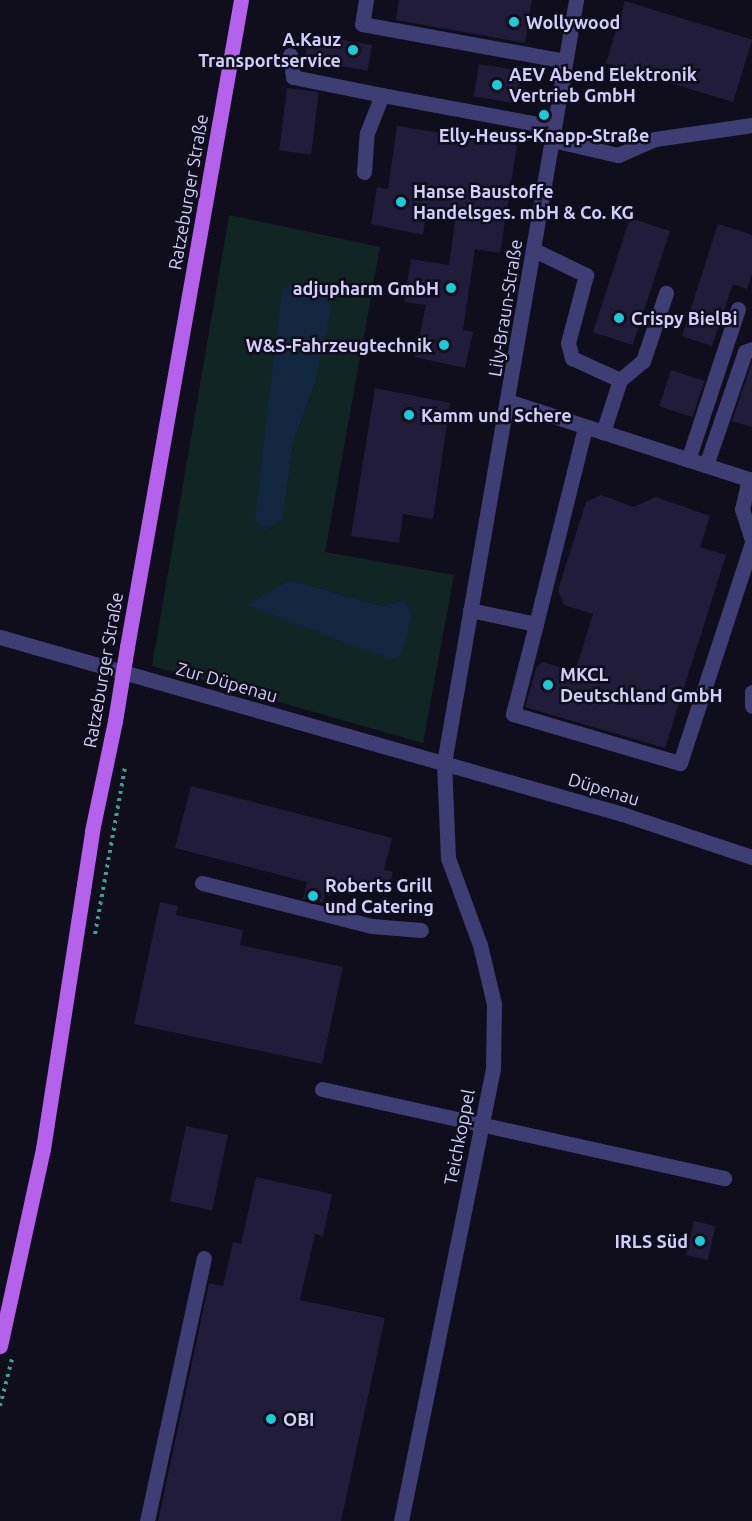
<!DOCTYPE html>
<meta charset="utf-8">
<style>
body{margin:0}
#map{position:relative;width:752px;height:1521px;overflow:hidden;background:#100e1c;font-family:Ubuntu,sans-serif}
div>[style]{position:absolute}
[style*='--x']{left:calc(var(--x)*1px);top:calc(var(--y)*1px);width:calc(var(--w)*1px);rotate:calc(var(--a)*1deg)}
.green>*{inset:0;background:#112524}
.water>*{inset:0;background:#132640}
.building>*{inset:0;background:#211c3a;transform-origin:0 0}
.path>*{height:4px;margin-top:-2px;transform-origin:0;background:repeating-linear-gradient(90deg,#3aa198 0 3px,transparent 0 7.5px)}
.minor>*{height:15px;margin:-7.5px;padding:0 7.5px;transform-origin:7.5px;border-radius:7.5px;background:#3e3e75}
.major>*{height:15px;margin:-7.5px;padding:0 7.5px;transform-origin:7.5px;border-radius:7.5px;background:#b462ec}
.major-bridge>*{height:15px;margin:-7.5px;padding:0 7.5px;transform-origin:7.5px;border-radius:7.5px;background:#b462ec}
.dots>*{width:16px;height:16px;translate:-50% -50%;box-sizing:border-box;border:3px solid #100e1c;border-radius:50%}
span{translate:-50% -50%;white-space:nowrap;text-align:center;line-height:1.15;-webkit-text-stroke:5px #100e1c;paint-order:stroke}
.poi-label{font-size:18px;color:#d2cef9;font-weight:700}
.left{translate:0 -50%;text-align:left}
.right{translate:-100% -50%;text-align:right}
.street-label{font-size:18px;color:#d2cef9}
</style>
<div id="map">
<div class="green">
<i style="clip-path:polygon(evenodd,229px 215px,380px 247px,325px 552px,454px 575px,423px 743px,152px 666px,229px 215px,296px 282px,315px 383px,293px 443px,283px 518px,296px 282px,229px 215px,290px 580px,382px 606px,404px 600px,391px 660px,290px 580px)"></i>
</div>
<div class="water">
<i style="clip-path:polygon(296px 282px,310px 283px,327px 295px,331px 310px,315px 383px,293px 443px,283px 519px,264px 531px,255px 519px,282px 290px)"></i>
<i style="clip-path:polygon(290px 580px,382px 606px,404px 600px,412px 615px,401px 655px,391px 660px,247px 605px)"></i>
</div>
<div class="building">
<i style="clip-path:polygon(399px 0,532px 0,525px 43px,396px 20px)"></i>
<i style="left:625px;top:1px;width:133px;height:65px;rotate:17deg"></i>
<i style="left:309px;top:34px;width:64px;height:26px;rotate:10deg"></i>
<i style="left:479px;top:64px;width:43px;height:33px;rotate:9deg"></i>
<i style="left:287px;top:88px;width:32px;height:63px;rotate:7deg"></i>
<i style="clip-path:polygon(397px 126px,517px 145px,500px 253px,475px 249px,463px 330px,473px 332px,465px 368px,415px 357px,426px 305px,404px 302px,411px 259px,449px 265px,456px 213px,427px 208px,423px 235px,371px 224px,377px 187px,388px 189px)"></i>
<i style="left:630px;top:218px;width:42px;height:120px;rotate:18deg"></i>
<i style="clip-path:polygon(718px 224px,752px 235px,752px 274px,747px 289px,733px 284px,712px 346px,682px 336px)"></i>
<i style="clip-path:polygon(752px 362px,752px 427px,732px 421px)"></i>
<i style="left:671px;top:370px;width:35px;height:38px;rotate:18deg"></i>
<i style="clip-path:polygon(375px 388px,450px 403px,433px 519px,403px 514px,399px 543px,351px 536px)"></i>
<i style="clip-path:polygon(601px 495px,634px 507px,656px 497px,710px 516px,700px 547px,726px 555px,665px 748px,525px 707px,537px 666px,543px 662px,575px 672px,593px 614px,564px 605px,558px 590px,586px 502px)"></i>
<i style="clip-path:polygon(191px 786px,392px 838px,384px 870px,393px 872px,389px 886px,381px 884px,378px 893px,328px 881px,323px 903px,303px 899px,307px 882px,175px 848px)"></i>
<i style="clip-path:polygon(160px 902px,178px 906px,176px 915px,243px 930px,240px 945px,343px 967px,322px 1064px,134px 1024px)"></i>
<i style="left:186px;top:1126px;width:43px;height:77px;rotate:12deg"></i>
<i style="clip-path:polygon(256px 1177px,332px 1194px,323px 1236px,315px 1234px,300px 1300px,385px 1318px,341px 1521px,158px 1521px,209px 1283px,223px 1286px,233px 1242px,241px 1244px)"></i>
<i style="left:694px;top:1221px;width:22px;height:35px;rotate:13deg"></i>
</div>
<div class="path">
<i style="--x:95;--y:934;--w:170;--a:-79.8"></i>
<i style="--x:0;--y:1406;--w:49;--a:-75.7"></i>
</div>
<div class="minor">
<i style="--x:366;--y:0;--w:24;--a:99"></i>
<i style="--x:362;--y:24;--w:206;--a:10.3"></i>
<i style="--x:290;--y:55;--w:22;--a:82"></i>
<i style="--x:293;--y:77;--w:91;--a:11.4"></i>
<i style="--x:552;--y:140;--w:68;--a:12.8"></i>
<i style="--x:618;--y:155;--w:40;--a:-23.4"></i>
<i style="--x:655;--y:139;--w:98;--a:-8.2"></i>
<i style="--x:364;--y:172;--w:39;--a:-86"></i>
<i style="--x:367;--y:133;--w:41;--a:-68.5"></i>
<i style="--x:382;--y:95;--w:175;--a:10.5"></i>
<i style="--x:534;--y:250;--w:58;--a:25.7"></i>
<i style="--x:586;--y:275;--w:70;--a:104.8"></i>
<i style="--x:568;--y:343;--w:16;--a:75"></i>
<i style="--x:572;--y:358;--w:53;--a:24.6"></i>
<i style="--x:620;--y:380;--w:55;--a:108.1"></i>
<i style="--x:620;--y:380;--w:30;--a:-40"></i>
<i style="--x:643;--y:361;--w:72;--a:-71.3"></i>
<i style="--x:510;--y:402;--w:254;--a:17.9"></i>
<i style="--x:688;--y:460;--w:159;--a:-71.7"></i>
<i style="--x:706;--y:465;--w:120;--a:-71"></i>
<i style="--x:745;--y:352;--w:8;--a:-23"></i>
<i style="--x:749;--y:479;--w:31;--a:103"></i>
<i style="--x:742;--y:509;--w:32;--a:72"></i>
<i style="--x:470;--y:610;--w:67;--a:12"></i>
<i style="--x:536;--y:624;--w:203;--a:-76"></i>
<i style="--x:536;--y:624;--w:93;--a:104.3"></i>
<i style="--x:513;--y:714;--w:174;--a:16.4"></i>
<i style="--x:680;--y:763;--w:231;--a:-71.9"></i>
<i style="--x:0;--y:637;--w:647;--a:15.88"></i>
<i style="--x:622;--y:814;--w:137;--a:18.3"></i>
<i style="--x:752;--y:692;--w:14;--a:90"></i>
<i style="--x:202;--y:883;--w:175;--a:14.2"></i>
<i style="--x:372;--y:926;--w:49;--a:4.7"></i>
<i style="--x:322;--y:1089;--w:412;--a:12.5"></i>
<i style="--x:147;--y:1521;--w:269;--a:-77.8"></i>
<i style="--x:401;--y:1521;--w:461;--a:-78.5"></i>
<i style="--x:493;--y:1069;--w:65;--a:-89.1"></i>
<i style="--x:494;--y:1004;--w:61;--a:-103.3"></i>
<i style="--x:480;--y:945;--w:93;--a:-110.2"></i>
<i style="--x:448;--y:858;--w:95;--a:-92.4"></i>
<i style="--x:444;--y:763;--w:774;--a:-80.18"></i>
</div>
<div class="major">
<i style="--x:127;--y:647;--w:657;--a:-80.01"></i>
<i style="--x:0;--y:1346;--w:202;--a:-77.7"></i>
<i style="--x:43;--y:1149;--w:322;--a:-81.2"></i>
<i style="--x:92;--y:831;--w:112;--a:-78.2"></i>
</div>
<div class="major-bridge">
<i style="--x:115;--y:721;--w:75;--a:-80.8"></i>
</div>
<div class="dots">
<i style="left:514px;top:22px;background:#1accda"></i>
<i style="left:353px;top:50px;background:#1accda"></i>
<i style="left:497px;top:85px;background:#1accda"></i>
<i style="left:544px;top:115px;background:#1accda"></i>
<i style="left:401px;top:202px;background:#1accda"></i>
<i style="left:451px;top:288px;background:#1accda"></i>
<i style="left:619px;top:318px;background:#1accda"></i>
<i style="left:444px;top:345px;background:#1accda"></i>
<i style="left:409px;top:415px;background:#1accda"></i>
<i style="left:548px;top:685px;background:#1accda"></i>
<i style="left:313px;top:896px;background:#1accda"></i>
<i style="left:700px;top:1241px;background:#1accda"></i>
<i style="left:271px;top:1419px;background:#1accda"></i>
</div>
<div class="poi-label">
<span class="left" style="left:526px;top:22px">Wollywood</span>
<span class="right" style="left:341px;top:50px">A.Kauz<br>Transportservice</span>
<span class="left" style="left:509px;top:85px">AEV Abend Elektronik<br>Vertrieb GmbH</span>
<span style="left:544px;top:135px">Elly-Heuss-Knapp-Straße</span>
<span class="left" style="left:413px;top:202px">Hanse Baustoffe<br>Handelsges. mbH &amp; Co. KG</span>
<span class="right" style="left:439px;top:288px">adjupharm GmbH</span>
<span class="left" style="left:631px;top:318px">Crispy BielBi</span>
<span class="right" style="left:432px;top:345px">W&amp;S-Fahrzeugtechnik</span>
<span class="left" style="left:421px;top:415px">Kamm und Schere</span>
<span class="left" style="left:560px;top:685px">MKCL<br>Deutschland GmbH</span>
<span class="left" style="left:325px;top:896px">Roberts Grill<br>und Catering</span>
<span class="right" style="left:688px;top:1241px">IRLS Süd</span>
<span class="left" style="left:283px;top:1419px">OBI</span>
</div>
<div class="street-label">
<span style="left:188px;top:192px;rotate:-80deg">Ratzeburger Straße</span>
<span style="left:505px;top:308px;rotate:-81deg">Lily-Braun-Straße</span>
<span style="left:103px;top:670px;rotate:-80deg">Ratzeburger Straße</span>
<span style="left:227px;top:682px;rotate:16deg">Zur Düpenau</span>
<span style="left:604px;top:789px;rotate:17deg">Düpenau</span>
<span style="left:459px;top:1137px;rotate:-79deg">Teichkoppel</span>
</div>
</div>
